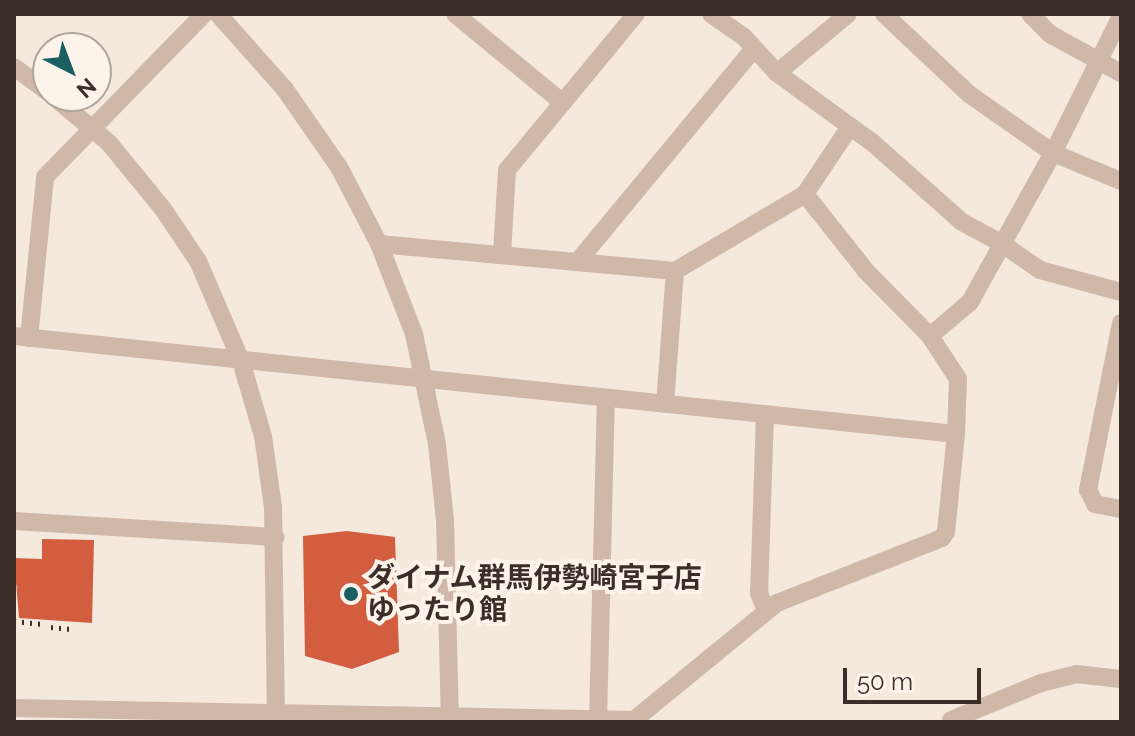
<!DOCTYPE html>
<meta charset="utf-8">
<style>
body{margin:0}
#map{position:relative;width:1135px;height:736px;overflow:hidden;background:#f5e9de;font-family:Raleway,"Noto Sans JP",sans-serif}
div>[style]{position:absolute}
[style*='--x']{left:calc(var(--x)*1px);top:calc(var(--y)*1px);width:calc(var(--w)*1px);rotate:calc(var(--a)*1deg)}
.building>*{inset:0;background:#d25e3f}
.path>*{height:3px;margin-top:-1.5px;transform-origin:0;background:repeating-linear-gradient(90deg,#bba292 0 4px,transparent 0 8px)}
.minor>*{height:18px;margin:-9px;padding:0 9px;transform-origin:9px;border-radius:9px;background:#cfb8a8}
.rail>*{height:5px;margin-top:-2.5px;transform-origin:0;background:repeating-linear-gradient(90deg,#3b2e29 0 2px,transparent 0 8px)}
.dots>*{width:22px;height:22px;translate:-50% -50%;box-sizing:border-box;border:4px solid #fcf4eb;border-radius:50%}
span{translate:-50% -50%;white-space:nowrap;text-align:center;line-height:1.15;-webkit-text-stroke:8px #fcf4eb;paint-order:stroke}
.poi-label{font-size:28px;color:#3b2e29;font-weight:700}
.left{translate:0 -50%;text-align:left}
.frame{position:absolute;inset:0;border:16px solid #3b2e29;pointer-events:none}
.north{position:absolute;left:32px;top:32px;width:80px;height:80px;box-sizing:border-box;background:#fcf4eb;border:2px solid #afa59d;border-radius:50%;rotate:138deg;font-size:22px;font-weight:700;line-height:32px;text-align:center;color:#3b2e29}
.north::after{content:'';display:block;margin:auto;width:28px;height:36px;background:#195f61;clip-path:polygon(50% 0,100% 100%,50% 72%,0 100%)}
.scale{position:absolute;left:843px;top:668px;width:138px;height:36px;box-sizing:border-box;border:4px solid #3b2e29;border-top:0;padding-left:10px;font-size:24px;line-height:28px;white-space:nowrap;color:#3b2e29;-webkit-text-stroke:6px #fcf4eb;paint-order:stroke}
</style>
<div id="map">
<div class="building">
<i style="clip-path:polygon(347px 531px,395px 537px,399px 652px,352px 669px,305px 656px,303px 536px)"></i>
<i style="clip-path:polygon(42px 539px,94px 540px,92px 623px,19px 618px,14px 558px,42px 559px)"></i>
</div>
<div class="path">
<i style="--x:14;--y:588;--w:7;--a:-27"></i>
<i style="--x:14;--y:618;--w:3;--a:45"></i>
</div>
<div class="minor">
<i style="--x:218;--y:14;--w:99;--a:48.3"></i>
<i style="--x:284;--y:88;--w:96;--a:55.2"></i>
<i style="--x:339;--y:167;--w:87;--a:62.5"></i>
<i style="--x:379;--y:244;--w:97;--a:68.7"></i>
<i style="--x:414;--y:334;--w:112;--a:78.2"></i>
<i style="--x:437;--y:444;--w:76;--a:84"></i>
<i style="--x:445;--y:520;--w:202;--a:88.6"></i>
<i style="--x:455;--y:14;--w:140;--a:39.5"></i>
<i style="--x:711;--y:14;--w:40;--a:34.9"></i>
<i style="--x:744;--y:37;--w:49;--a:47.5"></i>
<i style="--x:777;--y:73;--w:119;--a:36.1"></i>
<i style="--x:873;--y:143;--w:119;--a:41.6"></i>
<i style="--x:962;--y:222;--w:44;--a:28.3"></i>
<i style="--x:1001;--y:243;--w:47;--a:34.7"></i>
<i style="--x:1040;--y:270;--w:84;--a:15.2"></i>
<i style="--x:884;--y:14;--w:117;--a:43.3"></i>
<i style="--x:969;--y:94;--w:103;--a:35.1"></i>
<i style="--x:1053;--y:153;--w:74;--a:22.4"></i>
<i style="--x:1030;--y:14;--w:28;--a:45"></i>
<i style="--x:1050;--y:34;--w:81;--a:28.8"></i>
<i style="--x:14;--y:67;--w:42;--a:36.3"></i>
<i style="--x:777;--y:73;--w:92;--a:-39.7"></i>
<i style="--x:53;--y:96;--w:73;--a:40"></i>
<i style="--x:109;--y:143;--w:85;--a:50.7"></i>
<i style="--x:163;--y:209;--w:63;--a:56.1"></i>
<i style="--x:198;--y:261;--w:109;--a:66.7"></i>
<i style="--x:241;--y:361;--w:78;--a:73.7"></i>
<i style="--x:263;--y:436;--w:72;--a:82"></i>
<i style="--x:273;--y:507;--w:207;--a:89.2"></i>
<i style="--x:379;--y:244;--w:297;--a:5.2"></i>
<i style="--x:675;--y:271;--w:151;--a:-30.6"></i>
<i style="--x:805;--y:194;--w:79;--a:-56.3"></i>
<i style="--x:502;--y:254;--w:84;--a:-86.6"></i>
<i style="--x:507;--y:170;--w:202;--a:-50.4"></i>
<i style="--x:579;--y:260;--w:273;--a:-50.4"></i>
<i style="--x:1121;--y:323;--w:170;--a:101.2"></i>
<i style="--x:1088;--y:490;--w:16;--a:63"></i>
<i style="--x:1095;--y:504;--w:26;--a:11"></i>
<i style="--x:14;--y:336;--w:947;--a:5.94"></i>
<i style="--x:930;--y:336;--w:52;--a:-40.4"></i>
<i style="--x:970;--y:302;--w:171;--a:-60.9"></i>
<i style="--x:1053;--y:153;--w:153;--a:-63.6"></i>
<i style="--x:29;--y:338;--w:162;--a:-84.3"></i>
<i style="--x:45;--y:177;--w:228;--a:-45.7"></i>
<i style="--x:665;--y:404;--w:133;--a:-85.7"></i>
<i style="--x:765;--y:414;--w:179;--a:91.9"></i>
<i style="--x:759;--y:593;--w:19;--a:69"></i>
<i style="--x:14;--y:521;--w:262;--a:3.5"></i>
<i style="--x:14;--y:708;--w:620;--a:1.11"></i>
<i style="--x:634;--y:720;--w:185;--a:-39.3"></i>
<i style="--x:777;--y:603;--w:177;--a:-21.5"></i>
<i style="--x:942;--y:538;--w:7;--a:-56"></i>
<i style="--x:946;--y:532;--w:99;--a:-84.2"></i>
<i style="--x:956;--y:434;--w:55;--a:-87.9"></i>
<i style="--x:958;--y:379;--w:51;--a:-123.1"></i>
<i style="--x:930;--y:336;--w:91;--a:-134.6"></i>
<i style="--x:866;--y:271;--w:98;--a:-128.4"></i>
<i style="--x:951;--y:720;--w:97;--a:-22.3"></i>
<i style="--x:1041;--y:683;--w:36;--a:-14"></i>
<i style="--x:1076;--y:674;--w:45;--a:6.3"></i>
<i style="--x:598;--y:721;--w:323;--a:-88.6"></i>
</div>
<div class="rail">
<i style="--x:14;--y:621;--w:31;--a:6"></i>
<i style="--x:51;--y:627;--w:20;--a:6"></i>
</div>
<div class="dots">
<i style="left:351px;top:594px;background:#195f61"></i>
</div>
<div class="poi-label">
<span class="left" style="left:367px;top:594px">ダイナム群馬伊勢崎宮子店<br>ゆったり館</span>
</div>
<div class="frame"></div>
<div class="north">N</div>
<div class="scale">50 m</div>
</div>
